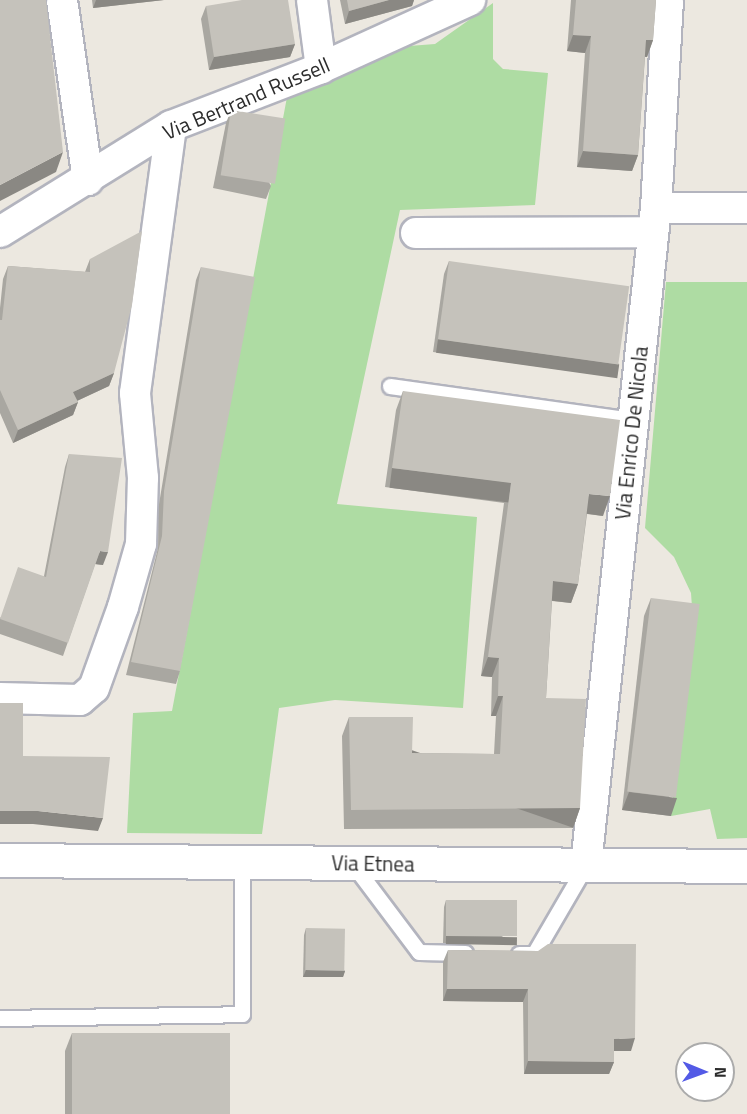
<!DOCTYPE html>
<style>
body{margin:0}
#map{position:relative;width:747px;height:1114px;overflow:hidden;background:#ece8e0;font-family:"Titillium Web",sans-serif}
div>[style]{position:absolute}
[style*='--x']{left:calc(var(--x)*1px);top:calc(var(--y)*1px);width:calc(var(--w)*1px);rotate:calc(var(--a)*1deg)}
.green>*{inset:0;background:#aedca3}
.roads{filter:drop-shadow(2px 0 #b3b4be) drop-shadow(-2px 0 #b3b4be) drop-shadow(0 2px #b3b4be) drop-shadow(0 -2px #b3b4be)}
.service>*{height:15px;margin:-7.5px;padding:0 7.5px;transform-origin:7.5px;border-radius:7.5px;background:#fff}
.minor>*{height:30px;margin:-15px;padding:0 15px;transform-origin:15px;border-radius:15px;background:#fff}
.secondary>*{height:33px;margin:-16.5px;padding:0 16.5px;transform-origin:16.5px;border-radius:16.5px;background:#fff}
.wall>*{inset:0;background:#a9a7a1}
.shaded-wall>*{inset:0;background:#8a8883;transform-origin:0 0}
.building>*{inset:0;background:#c5c2bb;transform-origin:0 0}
span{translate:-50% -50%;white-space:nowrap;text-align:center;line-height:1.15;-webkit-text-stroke:5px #fff;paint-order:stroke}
.street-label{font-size:21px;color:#2c2c2c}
.north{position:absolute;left:675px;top:1042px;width:60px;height:60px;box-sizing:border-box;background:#fff;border:2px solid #ababab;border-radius:50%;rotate:91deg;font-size:16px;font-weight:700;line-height:24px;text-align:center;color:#2c2c2c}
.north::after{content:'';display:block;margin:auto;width:21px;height:27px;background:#535ae6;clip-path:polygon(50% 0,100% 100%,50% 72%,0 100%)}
</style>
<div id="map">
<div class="green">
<i style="clip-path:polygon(493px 3px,493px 59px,503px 69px,548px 73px,535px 205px,400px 210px,337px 504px,477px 517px,463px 708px,335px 700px,279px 708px,262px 834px,127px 833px,133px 713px,172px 711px,287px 97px,409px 46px,435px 44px)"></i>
<i style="clip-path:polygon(666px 282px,747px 282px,747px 838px,717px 839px,710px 809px,671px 816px,693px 622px,691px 593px,674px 557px,645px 528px)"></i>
</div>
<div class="roads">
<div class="service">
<i style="--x:390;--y:386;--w:244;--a:8"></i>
<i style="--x:352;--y:863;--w:111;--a:53"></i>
<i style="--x:419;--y:952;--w:46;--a:1.2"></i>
<i style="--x:519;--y:954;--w:15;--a:0"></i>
<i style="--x:534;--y:954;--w:103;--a:-59.7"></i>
<i style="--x:0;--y:1018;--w:242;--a:-0.9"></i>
<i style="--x:242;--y:1014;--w:152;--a:-90"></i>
</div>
<div class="minor">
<i style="--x:62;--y:0;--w:182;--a:81.8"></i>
<i style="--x:312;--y:0;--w:69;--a:82.5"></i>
<i style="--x:656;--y:208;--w:91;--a:0"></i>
<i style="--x:0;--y:232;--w:201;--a:-31.8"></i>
<i style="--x:171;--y:126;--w:161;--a:-21.1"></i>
<i style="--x:321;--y:68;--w:164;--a:-24.5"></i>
<i style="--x:416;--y:233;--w:237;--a:-0.2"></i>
<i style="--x:0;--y:698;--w:80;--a:1.4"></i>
<i style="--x:80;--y:700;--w:18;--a:-41"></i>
<i style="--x:94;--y:688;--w:86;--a:-70.3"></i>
<i style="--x:123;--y:607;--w:66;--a:-74.1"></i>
<i style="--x:141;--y:544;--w:66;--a:-88.3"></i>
<i style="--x:143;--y:478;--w:85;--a:-95.4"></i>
<i style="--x:135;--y:393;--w:269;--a:-82.3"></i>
<i style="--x:586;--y:865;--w:661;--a:-83.92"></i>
<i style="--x:656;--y:208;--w:208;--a:-86.7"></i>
</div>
<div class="secondary">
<i style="--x:0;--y:860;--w:747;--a:0.46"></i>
</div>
</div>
<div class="wall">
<i style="clip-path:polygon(92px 0,164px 0,93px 8px)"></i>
<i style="clip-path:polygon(340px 0,414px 0,412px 6px,345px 24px)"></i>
<i style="clip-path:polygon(571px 0,656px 0,653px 40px,647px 57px,645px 57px,638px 155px,632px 171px,577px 167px,585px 53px,567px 51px)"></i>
<i style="clip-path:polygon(206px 6px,295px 44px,290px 57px,209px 70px,201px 19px)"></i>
<i style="clip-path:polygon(231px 110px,271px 186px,266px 199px,213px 188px,226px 123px)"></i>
<i style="clip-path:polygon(90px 259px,114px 373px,109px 386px,77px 401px,78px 402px,73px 415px,13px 443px,0 413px,0 308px,3px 279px,8px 266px,85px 272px)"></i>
<i style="clip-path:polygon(449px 261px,619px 364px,614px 377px,433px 352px,444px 274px)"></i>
<i style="clip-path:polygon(201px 267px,180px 671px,176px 684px,126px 675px,158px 548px,159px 504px,196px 280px)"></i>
<i style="clip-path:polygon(403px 391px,603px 516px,587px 514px,578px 584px,571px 603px,552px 601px,546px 698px,580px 808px,573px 828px,344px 829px,342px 736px,349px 717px,412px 753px,494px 754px,496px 716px,491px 716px,492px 677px,481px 676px,504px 503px,385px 487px,396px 410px)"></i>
<i style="clip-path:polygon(69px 454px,103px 565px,95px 564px,63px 656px,0 634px,0 618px,44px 576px,65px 467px)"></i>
<i style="clip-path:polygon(651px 598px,671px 816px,622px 810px,644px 616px)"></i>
<i style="clip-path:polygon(446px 900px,514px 944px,443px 943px,444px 907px)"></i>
<i style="clip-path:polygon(306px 928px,345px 971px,343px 977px,303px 977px,304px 935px)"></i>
<i style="clip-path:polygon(448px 950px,538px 951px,631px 1051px,614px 1051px,614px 1062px,609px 1074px,524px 1074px,523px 1002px,443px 1001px,443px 962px)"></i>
<i style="clip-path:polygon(72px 1033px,229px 1114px,65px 1114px,65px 1051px)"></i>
</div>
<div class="shaded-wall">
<i style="clip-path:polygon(96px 0,164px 0,93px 8px)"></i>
<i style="clip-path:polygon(389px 0,414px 0,412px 6px,345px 24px,349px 11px)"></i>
<i style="clip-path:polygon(573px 35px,591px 36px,585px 53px,567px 51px)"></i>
<i style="clip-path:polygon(646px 40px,653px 40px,647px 57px,640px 56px)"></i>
<i style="clip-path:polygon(295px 44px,290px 57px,209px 70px,214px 57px)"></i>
<i style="clip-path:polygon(583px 151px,638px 155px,632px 171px,577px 167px)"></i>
<i style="clip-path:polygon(63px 152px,56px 172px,0 201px,0 185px)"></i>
<i style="left:438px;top:339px;width:183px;height:14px;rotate:8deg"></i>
<i style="clip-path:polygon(114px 373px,109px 386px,68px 405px,73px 392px)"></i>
<i style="clip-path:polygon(78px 402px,73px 415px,13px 443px,18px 430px)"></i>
<i style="left:392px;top:468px;width:120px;height:20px;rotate:7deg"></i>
<i style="clip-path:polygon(589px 494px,610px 496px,603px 516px,582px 513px)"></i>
<i style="clip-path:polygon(100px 551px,108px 552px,103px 565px,95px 564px)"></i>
<i style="clip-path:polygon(553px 581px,578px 584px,571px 603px,546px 600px)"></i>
<i style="clip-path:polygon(488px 657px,499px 658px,492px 677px,481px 676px)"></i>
<i style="clip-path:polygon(498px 696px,503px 696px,496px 716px,491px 716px)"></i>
<i style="clip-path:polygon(629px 792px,677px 798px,671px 816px,622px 810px)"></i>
<i style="left:580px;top:808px;width:21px;height:229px;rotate:109deg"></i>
<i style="clip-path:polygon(0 811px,38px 811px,103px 818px,98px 831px,33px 824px,0 824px)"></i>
<i style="left:446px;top:936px;width:71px;height:8px;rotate:1deg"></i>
<i style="clip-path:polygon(306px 970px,345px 971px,343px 977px,303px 977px)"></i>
<i style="clip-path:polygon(447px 989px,528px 989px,523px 1002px,443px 1001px)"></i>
<i style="clip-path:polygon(635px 1038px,631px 1051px,609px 1051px,614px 1039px)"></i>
<i style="clip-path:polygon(528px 1061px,614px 1062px,609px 1074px,524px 1074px)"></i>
</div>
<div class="building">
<i style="clip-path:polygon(0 0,46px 0,63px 152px,0 185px)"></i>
<i style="clip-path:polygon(242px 0,288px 0,295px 44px,214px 57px,206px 6px)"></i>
<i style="clip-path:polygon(347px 0,389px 0,349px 11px)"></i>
<i style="clip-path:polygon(576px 0,656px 0,653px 40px,646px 40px,638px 155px,583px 151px,591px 36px,573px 35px)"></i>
<i style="left:231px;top:110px;width:55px;height:66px;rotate:9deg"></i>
<i style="clip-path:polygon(142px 231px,132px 305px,114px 373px,73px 392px,78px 402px,18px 430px,0 390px,0 320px,2px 320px,8px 266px,90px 272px,90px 259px)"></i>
<i style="left:449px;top:261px;width:182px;height:79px;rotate:8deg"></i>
<i style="clip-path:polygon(201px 267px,255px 277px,180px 671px,131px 662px,162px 536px,164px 491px)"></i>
<i style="clip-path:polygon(403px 391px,620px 420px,610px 496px,589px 494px,578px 584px,553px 581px,546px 698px,586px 699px,580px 808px,351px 810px,349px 717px,413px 717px,412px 753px,500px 754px,503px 696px,498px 696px,499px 658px,488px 657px,511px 483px,392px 468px)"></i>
<i style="clip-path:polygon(69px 454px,122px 458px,108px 552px,100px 551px,68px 643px,0 619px,18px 567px,46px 577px)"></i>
<i style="left:651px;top:598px;width:49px;height:195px;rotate:7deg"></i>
<i style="clip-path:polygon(0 703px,23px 703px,23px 756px,110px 757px,103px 818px,38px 811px,0 811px)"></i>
<i style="left:446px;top:900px;width:71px;height:36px"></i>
<i style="left:306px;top:928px;width:39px;height:42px;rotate:1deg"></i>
<i style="clip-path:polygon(548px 944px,636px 944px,635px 1038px,614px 1039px,614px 1062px,528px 1061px,528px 989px,447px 989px,448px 950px,538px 951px)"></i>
<i style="left:72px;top:1033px;width:158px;height:81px"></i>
</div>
<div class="street-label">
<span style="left:246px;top:98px;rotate:-23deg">Via Bertrand Russell</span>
<span style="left:631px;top:433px;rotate:-84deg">Via Enrico De Nicola</span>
<span style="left:373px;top:863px;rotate:1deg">Via Etnea</span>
</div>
<div class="north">N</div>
</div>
